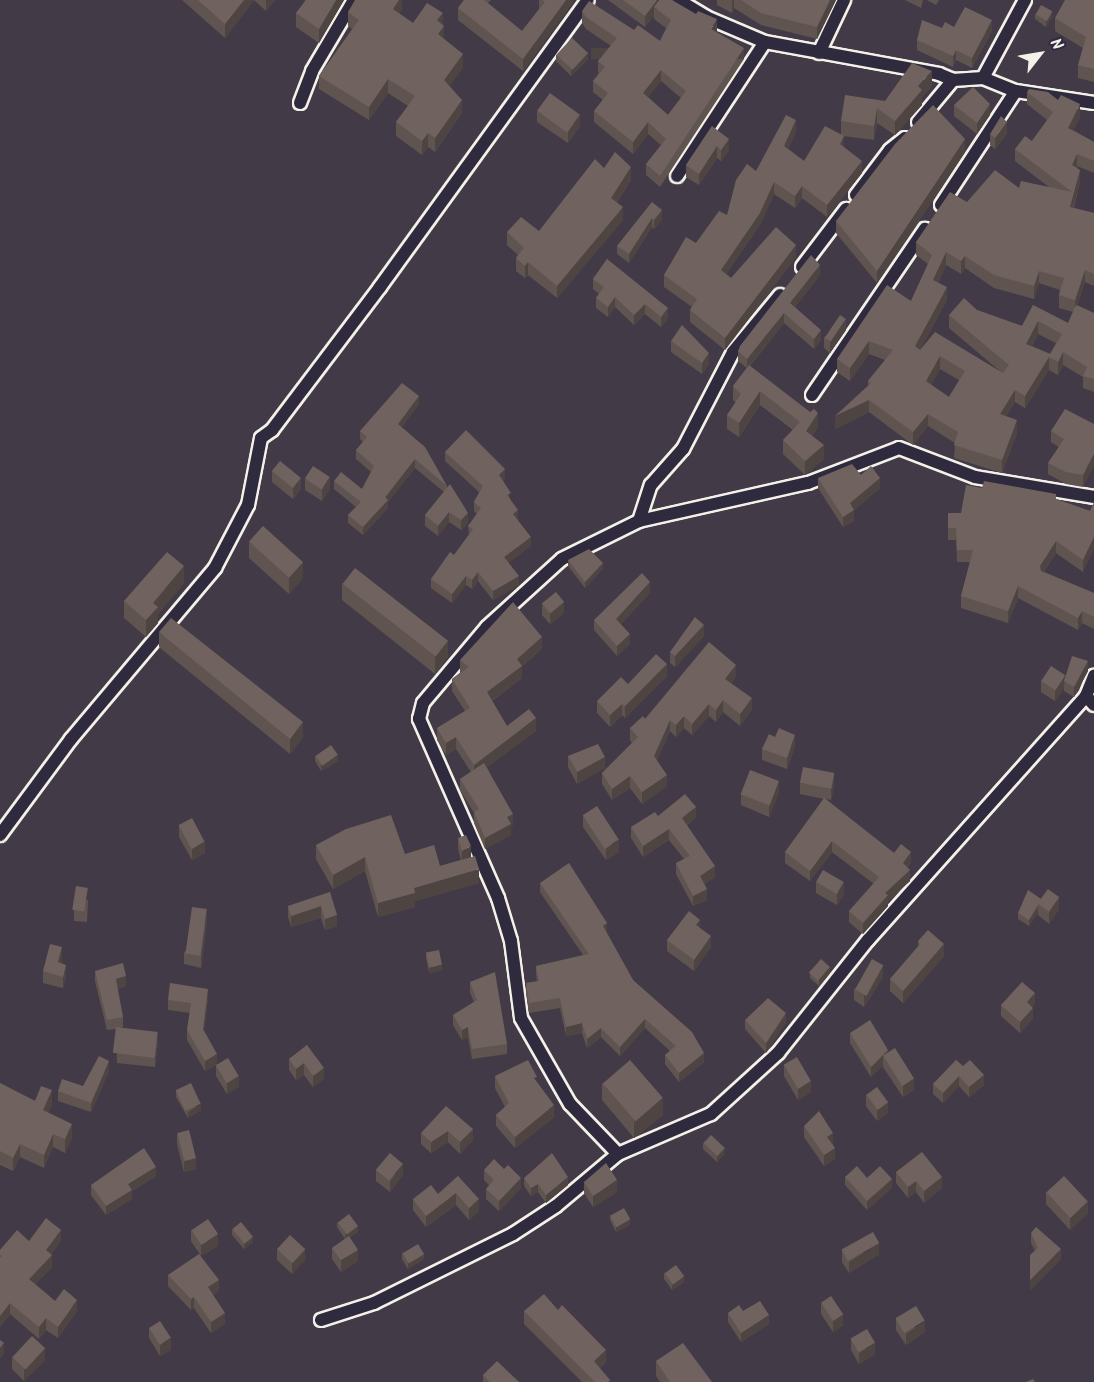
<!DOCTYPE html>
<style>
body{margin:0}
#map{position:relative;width:1094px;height:1382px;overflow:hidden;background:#423b47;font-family:Kalam,sans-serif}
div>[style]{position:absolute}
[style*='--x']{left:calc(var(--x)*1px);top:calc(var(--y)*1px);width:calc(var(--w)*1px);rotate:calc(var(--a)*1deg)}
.roads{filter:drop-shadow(2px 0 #f4f1e8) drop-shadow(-2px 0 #f4f1e8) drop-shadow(0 2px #f4f1e8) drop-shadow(0 -2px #f4f1e8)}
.street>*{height:12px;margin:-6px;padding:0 6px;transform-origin:6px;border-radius:6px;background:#2f2a3d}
.wall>*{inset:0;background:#605451}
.shaded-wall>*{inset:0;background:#4e4542;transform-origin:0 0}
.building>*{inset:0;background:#70625e;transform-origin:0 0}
span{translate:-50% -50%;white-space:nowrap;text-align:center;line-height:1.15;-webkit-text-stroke:6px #2f2a3d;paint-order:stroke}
.north{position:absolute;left:1010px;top:24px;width:60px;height:60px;-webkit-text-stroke:4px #2f2a3d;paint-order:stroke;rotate:59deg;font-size:16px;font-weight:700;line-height:24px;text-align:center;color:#f4f1e8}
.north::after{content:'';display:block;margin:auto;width:21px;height:27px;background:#f4f1e8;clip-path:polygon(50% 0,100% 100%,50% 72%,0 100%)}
</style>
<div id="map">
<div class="roads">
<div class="street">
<i style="--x:678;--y:0;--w:33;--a:31"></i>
<i style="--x:706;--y:17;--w:64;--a:23"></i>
<i style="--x:765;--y:42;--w:177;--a:10.4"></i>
<i style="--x:939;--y:74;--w:15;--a:23"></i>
<i style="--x:953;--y:80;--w:30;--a:-4"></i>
<i style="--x:983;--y:78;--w:35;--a:22"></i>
<i style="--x:1016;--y:91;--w:79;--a:8.7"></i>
<i style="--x:819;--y:53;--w:59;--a:-64.7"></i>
<i style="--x:983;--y:78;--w:89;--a:-61.7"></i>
<i style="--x:300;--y:103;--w:34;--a:-69"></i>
<i style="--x:312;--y:71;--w:82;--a:-59.4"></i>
<i style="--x:918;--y:122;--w:55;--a:-50.2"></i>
<i style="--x:677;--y:176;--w:160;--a:-56.7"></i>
<i style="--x:856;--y:195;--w:56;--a:-52.9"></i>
<i style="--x:890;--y:150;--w:19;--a:-39"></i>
<i style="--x:941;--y:205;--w:136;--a:-56.7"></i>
<i style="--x:802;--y:267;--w:73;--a:-52.8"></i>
<i style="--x:812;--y:395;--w:201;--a:-55.8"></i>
<i style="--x:639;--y:521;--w:38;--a:-72"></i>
<i style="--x:651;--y:485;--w:48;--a:-48.4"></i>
<i style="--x:683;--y:449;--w:109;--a:-62.7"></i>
<i style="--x:733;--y:352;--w:74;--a:-50.5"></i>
<i style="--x:1086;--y:696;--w:12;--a:48"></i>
<i style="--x:0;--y:835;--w:119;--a:-53.5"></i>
<i style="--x:71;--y:739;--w:224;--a:-49.9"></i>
<i style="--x:215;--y:568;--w:71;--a:-62.4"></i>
<i style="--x:248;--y:505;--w:68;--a:-79"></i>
<i style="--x:261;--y:438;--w:14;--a:-36"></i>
<i style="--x:272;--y:430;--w:179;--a:-52.9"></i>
<i style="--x:380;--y:287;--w:354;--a:-54.1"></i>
<i style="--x:618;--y:1154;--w:69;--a:-133.8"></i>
<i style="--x:570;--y:1104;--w:99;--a:-119.7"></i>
<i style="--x:521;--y:1018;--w:78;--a:-97.4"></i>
<i style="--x:511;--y:941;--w:45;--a:-106.8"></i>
<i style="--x:498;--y:898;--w:196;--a:-113.8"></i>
<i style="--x:419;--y:719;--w:16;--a:-76"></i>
<i style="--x:423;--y:703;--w:99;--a:-49.9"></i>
<i style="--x:487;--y:627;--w:101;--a:-42.2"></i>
<i style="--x:562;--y:559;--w:86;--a:-26.3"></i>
<i style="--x:639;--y:521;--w:173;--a:-12.7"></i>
<i style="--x:808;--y:483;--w:97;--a:-21"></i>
<i style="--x:899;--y:448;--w:81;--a:20.9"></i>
<i style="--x:975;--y:477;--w:121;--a:9.5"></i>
<i style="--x:321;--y:1320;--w:56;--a:-17.8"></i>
<i style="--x:374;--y:1303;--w:155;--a:-26.4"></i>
<i style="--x:513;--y:1234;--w:51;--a:-33.1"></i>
<i style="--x:556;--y:1206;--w:81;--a:-40"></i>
<i style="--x:618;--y:1154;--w:101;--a:-23.3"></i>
<i style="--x:711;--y:1114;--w:91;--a:-42.3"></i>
<i style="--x:778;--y:1053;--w:144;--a:-51.5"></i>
<i style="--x:868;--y:940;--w:327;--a:-48.2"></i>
<i style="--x:1086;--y:696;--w:22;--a:-68"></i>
</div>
</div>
<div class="wall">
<i style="clip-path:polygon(182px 0,275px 0,266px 11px,254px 0,225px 38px)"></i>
<i style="clip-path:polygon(305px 0,344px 0,319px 43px,296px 27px,296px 13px,305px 1px)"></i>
<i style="clip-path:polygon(402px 0,402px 9px,399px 14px,413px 23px,443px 24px,444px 39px,463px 67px,449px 86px,462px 113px,435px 152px,428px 147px,422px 155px,396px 136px,396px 122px,408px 106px,388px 93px,369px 120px,319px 89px,319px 76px,352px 29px,348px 26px,348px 12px)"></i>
<i style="clip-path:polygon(464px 0,491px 0,488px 3px,522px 31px,539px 9px,539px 0,573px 0,573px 2px,523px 71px,458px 20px,458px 8px)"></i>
<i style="clip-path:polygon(evenodd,608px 0,657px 0,657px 3px,717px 31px,716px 32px,744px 59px,660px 187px,646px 175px,646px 164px,661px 145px,648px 134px,633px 154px,594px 122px,594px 111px,603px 100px,593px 92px,593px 81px,599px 73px,598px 72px,598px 61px,611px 46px,586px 29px,582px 23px,582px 11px,634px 30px,660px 41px,666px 28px,654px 19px,654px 16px,645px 27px,608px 0,661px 81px,681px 98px,668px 115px,648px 97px,661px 81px)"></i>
<i style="clip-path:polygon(717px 0,836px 0,817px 39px,761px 25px,734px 8px,732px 13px,717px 5px)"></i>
<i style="clip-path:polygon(905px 0,923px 0,921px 8px)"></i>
<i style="clip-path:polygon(927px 0,939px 0,936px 5px)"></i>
<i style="clip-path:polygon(1094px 0,1094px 82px,1078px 78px,1078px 65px,1083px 48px,1055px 31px,1055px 18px)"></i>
<i style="clip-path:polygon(1035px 14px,1052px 17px,1046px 27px,1035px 19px)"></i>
<i style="clip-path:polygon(954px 27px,992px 31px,972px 68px,956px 60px,953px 67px,917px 50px,917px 40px,942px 28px)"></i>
<i style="clip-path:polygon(556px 55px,588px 59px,571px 76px,556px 61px)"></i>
<i style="clip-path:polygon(932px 86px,922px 97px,922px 105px,895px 135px,877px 123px,874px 140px,843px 136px,844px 147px,862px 173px,827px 217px,802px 198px,795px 208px,774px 194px,760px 225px,726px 274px,731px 278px,796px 257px,725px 350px,690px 322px,690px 310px,692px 307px,664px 287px,664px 275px,696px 243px,727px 215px,756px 171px,796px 132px,788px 149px,804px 161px,841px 135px,841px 121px,885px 101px)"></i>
<i style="clip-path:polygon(evenodd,1027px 92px,1080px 117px,1073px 130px,1094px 142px,1094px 173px,1077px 166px,1080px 182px,1074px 208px,1094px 213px,1094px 286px,1085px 282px,1077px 305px,1094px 313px,1094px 392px,1083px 388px,1083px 377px,1063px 365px,1058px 375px,1049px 370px,1025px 408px,1015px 402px,1006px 416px,1017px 433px,1002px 473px,954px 458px,955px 443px,928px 426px,913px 445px,869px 412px,835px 429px,868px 386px,868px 381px,885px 360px,869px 354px,850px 381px,837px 372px,837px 359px,911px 301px,928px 264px,916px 255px,916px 242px,967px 202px,1019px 188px,1049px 187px,1015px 161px,1015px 149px,1032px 141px,1047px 120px,1027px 104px,1027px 92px,946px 265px,961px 274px,965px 268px,994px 288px,1034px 299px,1039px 283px,1060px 290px,1059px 295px,1059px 308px,1073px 312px,1068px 323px,1033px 305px,1022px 326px,977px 310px,949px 315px,949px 328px,1001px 372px,920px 350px,947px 300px,938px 283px,946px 265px,1027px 92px,1038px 334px,1056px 343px,1050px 354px,1032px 346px,1038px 334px,1027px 92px,940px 369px,959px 380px,949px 397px,931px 385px,940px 369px)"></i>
<i style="clip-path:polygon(954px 105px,990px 115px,977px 134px,954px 116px)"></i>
<i style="clip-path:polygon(537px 111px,580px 126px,568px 143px,537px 122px)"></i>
<i style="clip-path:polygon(712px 126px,729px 150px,721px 161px,717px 158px,699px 185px,686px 177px,686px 165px)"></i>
<i style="clip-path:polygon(990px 134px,1007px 134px,995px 149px,990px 145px)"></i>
<i style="clip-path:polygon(965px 152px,877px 283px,836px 233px,836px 221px)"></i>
<i style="clip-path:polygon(604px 168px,631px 180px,617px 202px,623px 220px,557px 298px,528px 275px,525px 278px,516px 271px,516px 258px,518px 255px,507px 245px,507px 232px,539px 231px)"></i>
<i style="clip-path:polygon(652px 202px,662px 219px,654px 229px,652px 227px,629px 263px,617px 254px,617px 246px)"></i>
<i style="clip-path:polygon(607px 259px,668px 318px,661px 327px,645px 314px,634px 325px,615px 307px,608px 317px,596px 308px,596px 298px,599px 294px,593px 289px,593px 279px)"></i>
<i style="clip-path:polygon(820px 275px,795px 307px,821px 340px,814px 349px,784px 323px,750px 366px,818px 427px,812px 436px,824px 459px,805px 475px,783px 454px,783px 440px,793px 430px,760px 405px,739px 437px,727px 429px,727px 415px,736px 403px,733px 400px,733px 386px,747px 368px,738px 361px,738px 351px)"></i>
<i style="clip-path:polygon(846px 330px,830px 353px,824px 348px,824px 337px)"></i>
<i style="clip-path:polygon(671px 341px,709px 364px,702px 374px,671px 352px)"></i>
<i style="clip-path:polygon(419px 404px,401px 428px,447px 486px,447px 489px,468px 523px,461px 530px,449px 522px,438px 536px,425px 526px,425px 515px,444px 492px,415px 468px,388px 502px,388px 508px,363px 535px,348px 523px,348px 515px,356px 507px,334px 489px,334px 481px,362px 489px,371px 472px,356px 459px,356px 450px,363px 442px,360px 439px,360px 431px)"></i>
<i style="clip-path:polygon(1094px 424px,1083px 487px,1066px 484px,1048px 474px,1048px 463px,1059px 447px,1051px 442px,1051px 431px)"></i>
<i style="clip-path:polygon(445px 452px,505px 478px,503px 480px,518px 519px,517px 520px,531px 546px,508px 563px,519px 585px,493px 600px,478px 581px,472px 589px,466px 585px,452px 603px,431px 588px,431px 579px,454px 555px,469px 535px,468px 526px,477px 514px,474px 511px,474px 502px,479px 492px,445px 461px)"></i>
<i style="clip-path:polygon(272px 471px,301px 489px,293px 499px,272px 482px)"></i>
<i style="clip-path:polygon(861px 475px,880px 488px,854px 510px,854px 521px,843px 527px,818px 488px,818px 478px)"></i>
<i style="clip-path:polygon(305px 479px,330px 489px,322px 501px,305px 490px)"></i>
<i style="clip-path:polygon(982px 488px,1056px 499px,1090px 511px,1083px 572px,1056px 553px,1044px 572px,1094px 593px,1094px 629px,1082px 623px,1078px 630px,1018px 598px,1008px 623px,961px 608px,961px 596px,970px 562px,957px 562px,956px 540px,948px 540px,948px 513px,961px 513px)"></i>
<i style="clip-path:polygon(249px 542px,303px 578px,289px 594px,249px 558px)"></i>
<i style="clip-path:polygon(568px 560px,603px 569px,585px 588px,568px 566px)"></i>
<i style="clip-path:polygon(184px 583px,158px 614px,158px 623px,146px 637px,124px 618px,124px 601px)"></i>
<i style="clip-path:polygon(342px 583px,448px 657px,435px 674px,342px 600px)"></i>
<i style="clip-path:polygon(650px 593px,621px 624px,630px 644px,617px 656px,594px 630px,594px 620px)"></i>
<i style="clip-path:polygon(542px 603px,564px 613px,550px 624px,542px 615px)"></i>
<i style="clip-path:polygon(159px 632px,303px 737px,290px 754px,159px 647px)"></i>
<i style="clip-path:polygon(704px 636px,675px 667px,670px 663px,670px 652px)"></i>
<i style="clip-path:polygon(542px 649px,522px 666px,522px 678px,492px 701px,507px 726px,536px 731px,487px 767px,513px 825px,511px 826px,511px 835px,485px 849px,474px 823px,474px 813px,460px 790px,460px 779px,471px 772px,456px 749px,446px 755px,437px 740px,437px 728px,465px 711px,452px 691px,452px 679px,461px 672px,460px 672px,460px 660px)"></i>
<i style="clip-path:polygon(1088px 671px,1074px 697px,1064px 691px,1064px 688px,1055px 701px,1041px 692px,1041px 681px,1065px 678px)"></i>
<i style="clip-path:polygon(667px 676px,625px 718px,622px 715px,610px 727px,597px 713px,597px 701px,628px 684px)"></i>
<i style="clip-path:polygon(736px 677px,731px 683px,752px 709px,740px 726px,723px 712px,716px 722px,709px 716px,692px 735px,684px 728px,676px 737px,670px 731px,657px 760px,667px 786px,642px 804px,630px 788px,612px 800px,602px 784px,602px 773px,632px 743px,630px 740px,630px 728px,645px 719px)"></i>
<i style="clip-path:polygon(795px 746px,787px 769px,762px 760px,762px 749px)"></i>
<i style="clip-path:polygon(315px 756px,338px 761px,321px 771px,315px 761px)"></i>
<i style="clip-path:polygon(568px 756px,605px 768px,577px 784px,568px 767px)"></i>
<i style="clip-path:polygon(800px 783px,834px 785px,831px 800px,826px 799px,894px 853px,911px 863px,907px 868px,910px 881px,888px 901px,888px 906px,863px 934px,849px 922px,849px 911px,874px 884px,832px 852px,810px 881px,785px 863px,785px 852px,824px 799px,800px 794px)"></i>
<i style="clip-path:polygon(779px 792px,769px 817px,741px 805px,741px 794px)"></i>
<i style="clip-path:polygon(583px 816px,619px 852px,606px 860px,583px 827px)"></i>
<i style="clip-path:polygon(658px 816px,696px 817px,687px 825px,715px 877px,704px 884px,707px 900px,693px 906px,676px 874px,676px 863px,684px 859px,669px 840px,643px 857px,631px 838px,631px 827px)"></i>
<i style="clip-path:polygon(179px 825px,205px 853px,192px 860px,179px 837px)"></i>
<i style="clip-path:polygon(458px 838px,471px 857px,479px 883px,415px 901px,415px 907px,378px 917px,365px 871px,333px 889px,316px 859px,316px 845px,405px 854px,440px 866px,461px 860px,458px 849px)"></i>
<i style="clip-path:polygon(816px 882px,844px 894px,837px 905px,816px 893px)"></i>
<i style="clip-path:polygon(540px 883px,607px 932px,607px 933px,633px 980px,704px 1062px,679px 1082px,665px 1064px,665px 1055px,670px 1051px,645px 1028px,620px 1056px,601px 1037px,587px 1048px,582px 1033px,566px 1036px,560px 1008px,529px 1013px,526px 993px,526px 983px,537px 981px,536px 975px,536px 966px,583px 955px,540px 892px)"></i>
<i style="clip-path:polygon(330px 892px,337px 926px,325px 930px,321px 918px,291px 927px,288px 917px,288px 906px)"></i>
<i style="clip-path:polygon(88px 899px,87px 922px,74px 921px,74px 910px)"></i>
<i style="clip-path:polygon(1041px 899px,1059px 909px,1049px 924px,1038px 915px,1038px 913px,1029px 926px,1018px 919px,1018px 913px)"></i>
<i style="clip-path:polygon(207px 920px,201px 968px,184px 964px,184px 953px)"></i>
<i style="clip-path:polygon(700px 928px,711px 947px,694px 971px,667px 951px,667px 940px)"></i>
<i style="clip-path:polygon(918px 941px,944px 956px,903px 1003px,890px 991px,890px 979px,918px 947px)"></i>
<i style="clip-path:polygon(426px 952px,442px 970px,429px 973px,426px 958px)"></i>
<i style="clip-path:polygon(62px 959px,61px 963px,66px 976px,63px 988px,43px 983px,43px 971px)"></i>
<i style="clip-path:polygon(95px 971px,126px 986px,117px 989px,123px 1017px,123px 1027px,121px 1028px,158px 1041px,155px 1067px,117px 1063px,116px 1029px,107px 1030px,95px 981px)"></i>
<i style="clip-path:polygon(810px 973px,830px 973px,819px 986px,810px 978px)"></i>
<i style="clip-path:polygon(883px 977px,864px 1007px,854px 1000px,854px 989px)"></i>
<i style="clip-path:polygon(470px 982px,507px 1044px,507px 1054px,472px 1059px,468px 1037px,462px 1040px,453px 1025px,453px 1015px,474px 1002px,470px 993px)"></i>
<i style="clip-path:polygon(208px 999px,204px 1031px,217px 1064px,239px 1087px,227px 1094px,216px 1076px,216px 1065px,205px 1071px,187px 1040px,187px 1030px,190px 1013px,168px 1010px,168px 1000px)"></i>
<i style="clip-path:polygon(1035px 1004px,1032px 1007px,1033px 1019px,1020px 1033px,1001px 1016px,1001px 1005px)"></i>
<i style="clip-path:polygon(745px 1020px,786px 1022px,766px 1053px,745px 1029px)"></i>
<i style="clip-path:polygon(850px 1033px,888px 1052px,914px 1090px,903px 1097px,883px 1067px,883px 1065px,871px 1077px,850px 1043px)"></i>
<i style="clip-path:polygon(307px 1045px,324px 1079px,313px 1087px,304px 1075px,296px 1080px,289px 1070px,289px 1059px)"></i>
<i style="clip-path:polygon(956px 1060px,984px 1085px,969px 1097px,959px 1086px,943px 1103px,933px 1094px,933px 1084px)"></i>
<i style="clip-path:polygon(784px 1064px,811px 1092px,798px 1100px,784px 1076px)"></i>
<i style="clip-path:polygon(109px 1071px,91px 1112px,58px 1101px,58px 1091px,83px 1086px)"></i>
<i style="clip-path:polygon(495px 1076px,537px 1082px,554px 1117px,515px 1148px,496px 1126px,496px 1115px,505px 1107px,495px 1088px)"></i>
<i style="clip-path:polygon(0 1083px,35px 1101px,52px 1104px,48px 1113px,72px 1138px,65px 1153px,53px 1147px,44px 1168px,20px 1157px,13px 1171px,0 1165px)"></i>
<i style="clip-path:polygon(602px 1083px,663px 1115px,634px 1138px,602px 1100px)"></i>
<i style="clip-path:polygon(176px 1092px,201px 1110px,188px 1118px,176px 1097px)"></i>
<i style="clip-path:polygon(866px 1094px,888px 1113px,877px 1121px,866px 1106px)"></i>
<i style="clip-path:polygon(804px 1126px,833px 1144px,835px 1159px,824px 1166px,804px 1137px)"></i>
<i style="clip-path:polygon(473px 1129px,473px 1140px,460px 1154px,448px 1142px,431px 1153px,421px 1144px,421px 1133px)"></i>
<i style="clip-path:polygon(177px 1133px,196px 1169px,184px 1172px,177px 1144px)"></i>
<i style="clip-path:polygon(703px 1143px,725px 1153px,717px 1162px,703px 1149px)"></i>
<i style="clip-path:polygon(376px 1170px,403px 1175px,390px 1192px,376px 1181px)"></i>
<i style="clip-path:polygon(484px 1170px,521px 1188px,499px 1211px,486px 1199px,486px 1189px,489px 1185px,484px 1180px)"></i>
<i style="clip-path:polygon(896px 1172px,942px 1188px,924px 1203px,916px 1192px,908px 1198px,896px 1183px)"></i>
<i style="clip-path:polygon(156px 1176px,132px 1191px,132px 1199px,106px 1215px,91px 1195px,91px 1185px)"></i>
<i style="clip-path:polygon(458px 1176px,479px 1211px,469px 1220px,456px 1205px,426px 1227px,413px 1210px,413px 1199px,438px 1194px)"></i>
<i style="clip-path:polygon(845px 1177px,867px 1178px,892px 1188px,867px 1210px,845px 1185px)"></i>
<i style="clip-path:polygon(524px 1178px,568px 1185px,546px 1203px,538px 1192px,531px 1196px,524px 1186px)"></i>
<i style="clip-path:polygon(584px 1182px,617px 1192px,593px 1207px,584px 1193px)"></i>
<i style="clip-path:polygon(1046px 1192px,1088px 1213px,1070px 1230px,1046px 1204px)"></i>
<i style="clip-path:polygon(610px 1215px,630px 1225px,616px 1232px,610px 1220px)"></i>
<i style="clip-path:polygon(337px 1222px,358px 1232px,349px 1237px,358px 1261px,341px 1272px,332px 1259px,332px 1248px,345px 1239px,337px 1227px)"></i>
<i style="clip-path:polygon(232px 1229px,253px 1242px,244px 1249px,232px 1235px)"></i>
<i style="clip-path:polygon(191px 1230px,218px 1246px,201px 1256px,191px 1241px)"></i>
<i style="clip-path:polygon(1031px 1233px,1061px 1259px,1030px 1290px,1030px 1255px,1035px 1251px,1031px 1243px)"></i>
<i style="clip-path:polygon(29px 1241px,61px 1241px,51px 1254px,52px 1267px,35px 1284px,55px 1301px,77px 1311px,58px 1338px,46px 1330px,39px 1339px,10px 1314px,0 1327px,0 1250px)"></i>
<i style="clip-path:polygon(277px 1249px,305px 1260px,292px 1274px,277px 1260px)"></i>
<i style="clip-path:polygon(842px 1251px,879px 1254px,849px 1273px,842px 1262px)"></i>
<i style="clip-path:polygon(402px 1253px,424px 1259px,408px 1269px,402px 1259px)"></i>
<i style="clip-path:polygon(664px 1273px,684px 1282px,672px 1290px,664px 1279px)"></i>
<i style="clip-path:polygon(168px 1275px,219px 1291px,213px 1295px,225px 1324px,211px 1333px,194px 1308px,191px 1310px,168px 1286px)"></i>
<i style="clip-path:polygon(821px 1303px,843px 1325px,833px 1332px,821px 1314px)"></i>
<i style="clip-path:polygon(558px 1310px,606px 1362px,600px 1368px,610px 1382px,582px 1382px,524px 1324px,524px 1311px)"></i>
<i style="clip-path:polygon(743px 1311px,769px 1324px,741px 1342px,728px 1322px,728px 1313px)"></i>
<i style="clip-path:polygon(896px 1319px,925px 1332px,906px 1345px,896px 1330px)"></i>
<i style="clip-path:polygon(149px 1327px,171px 1350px,160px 1356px,149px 1338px)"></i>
<i style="clip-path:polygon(851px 1339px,875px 1354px,859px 1364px,851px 1350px)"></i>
<i style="clip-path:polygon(12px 1357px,45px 1360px,24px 1381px,12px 1369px)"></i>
<i style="clip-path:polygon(656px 1361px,712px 1382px,660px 1382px,656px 1376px)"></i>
<i style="clip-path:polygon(483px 1375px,519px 1382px,483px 1382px)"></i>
</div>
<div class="shaded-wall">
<i style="clip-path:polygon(244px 0,254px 0,225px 38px,225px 24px)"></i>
<i style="clip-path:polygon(266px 0,275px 0,266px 11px)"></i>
<i style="clip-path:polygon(336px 0,344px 0,319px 43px,319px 29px)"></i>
<i style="clip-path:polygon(399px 0,402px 0,402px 9px,393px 23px,393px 9px)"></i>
<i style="clip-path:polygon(566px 0,573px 0,573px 2px,523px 71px,523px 59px)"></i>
<i style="clip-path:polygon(657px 0,657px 10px,654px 7px,654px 16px,645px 27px,645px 16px)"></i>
<i style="clip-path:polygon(732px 0,734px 0,734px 8px,732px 13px)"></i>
<i style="clip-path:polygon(830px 0,836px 0,817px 39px,817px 27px)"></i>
<i style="clip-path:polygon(1052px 11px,1052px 17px,1046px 27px,1046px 21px)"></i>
<i style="clip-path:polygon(443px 13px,443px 27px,437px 20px)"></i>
<i style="clip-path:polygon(717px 19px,717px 31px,711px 40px,711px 29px)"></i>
<i style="clip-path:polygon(992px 20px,992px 31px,972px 68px,972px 58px)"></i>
<i style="clip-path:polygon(444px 26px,444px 40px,438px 34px)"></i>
<i style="left:744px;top:48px;width:11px;height:153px;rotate:90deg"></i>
<i style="clip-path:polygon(956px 50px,956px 60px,953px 67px,953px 56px)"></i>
<i style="clip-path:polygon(588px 53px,588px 59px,571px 76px,571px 70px)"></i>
<i style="clip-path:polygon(463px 54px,463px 67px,444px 94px,444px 80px)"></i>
<i style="clip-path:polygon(661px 70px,661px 81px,643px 104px,643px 93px)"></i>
<i style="clip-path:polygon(932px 71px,932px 86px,922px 97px,922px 105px,895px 135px,895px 121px,918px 86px)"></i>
<i style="clip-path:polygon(388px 79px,388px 93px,369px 120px,369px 107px)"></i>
<i style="clip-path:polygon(462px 100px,462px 113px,435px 152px,435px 138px)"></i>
<i style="clip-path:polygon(990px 104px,990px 115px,977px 134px,977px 123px)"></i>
<i style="clip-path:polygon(1080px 104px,1080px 117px,1068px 140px,1068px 128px)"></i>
<i style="clip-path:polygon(877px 108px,877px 123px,874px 140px,874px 126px)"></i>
<i style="clip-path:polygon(580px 115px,580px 126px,568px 143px,568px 132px)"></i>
<i style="clip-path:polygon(796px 120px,796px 132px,784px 158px,784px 146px)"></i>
<i style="clip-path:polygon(648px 122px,648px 134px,633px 154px,633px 142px)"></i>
<i style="clip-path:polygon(1007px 122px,1007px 134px,995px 149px,995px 138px)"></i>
<i style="clip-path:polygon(428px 133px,428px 147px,422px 155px,422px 141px)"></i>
<i style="clip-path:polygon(844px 136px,844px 148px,840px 144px)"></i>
<i style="clip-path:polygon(729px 139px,729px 150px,721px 161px,721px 150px)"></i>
<i style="clip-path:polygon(965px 139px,965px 152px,877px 283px,877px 271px)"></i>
<i style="clip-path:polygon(717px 146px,717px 158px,699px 185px,699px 174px)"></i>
<i style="clip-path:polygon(1077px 154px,1077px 166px,1072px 178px,1072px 165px)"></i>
<i style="clip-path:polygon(862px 161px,862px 173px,827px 217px,827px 205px)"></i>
<i style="clip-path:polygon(631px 167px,631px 180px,611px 210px,611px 198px)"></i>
<i style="clip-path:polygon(1080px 170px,1080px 182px,1070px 220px,1070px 207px)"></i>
<i style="clip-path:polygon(774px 182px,774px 194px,760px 225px,721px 282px,721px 270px)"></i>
<i style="clip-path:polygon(802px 186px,802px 198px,795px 208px,795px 196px)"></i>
<i style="clip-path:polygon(623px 207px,623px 220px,557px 298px,557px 286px)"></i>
<i style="clip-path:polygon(662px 210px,662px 219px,654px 229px,654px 220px)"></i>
<i style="clip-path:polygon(652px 218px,652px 227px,629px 263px,629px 254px)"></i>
<i style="clip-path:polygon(796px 245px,796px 257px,725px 350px,725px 338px)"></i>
<i style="clip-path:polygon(946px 252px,946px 265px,933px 293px,933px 280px)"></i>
<i style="clip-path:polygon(965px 256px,965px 268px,961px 274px,961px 261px)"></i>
<i style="clip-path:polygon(528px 262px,528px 275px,525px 278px,525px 266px)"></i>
<i style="clip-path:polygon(820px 265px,820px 275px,790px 313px,790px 303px)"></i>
<i style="clip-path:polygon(1085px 270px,1085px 282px,1075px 313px,1075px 300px)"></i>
<i style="clip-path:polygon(1039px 271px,1039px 283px,1034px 299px,1034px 286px)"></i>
<i style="clip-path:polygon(947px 287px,947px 300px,915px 359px,915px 346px)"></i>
<i style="clip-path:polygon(615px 297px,615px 307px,608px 317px,608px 307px)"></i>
<i style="clip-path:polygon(645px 304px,645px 314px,634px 325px,634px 315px)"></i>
<i style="clip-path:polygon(668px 308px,668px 318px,661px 327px,661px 317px)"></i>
<i style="clip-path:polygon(784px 313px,784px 323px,747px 369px,747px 359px)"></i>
<i style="clip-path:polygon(846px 319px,846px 330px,830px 353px,830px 342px)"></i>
<i style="clip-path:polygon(1038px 321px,1038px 334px,1026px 357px,1026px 344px)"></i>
<i style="clip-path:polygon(821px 330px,821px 340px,814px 349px,814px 339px)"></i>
<i style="clip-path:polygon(869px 341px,869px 354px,850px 381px,850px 368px)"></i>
<i style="clip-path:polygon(1063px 352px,1063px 365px,1058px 375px,1058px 362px)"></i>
<i style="clip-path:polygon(709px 353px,709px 364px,702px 374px,702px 363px)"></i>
<i style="clip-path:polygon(940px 356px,940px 369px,926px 394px,926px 381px)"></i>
<i style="clip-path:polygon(1049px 357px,1049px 370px,1025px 408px,1025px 396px)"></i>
<i style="clip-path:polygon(1015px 390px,1015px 402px,1000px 426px,1000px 414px)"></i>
<i style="clip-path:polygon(760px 391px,760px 405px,739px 437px,739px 423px)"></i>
<i style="clip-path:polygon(419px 396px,419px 404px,398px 433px,398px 424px)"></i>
<i style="clip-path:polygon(869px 400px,869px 412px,835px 429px,835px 416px)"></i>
<i style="clip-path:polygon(818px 413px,818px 427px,806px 445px,806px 431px)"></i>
<i style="clip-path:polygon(928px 414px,928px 426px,913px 445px,913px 432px)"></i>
<i style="clip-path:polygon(1017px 420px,1017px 433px,1002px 473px,1002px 460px)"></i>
<i style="clip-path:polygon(824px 445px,824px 459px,805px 475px,805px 461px)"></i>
<i style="clip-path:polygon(1094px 454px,1094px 466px,1083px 487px,1083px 475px)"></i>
<i style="clip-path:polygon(415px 459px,415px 468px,388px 502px,388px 508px,363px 535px,363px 527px)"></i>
<i style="clip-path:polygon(505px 469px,505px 478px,499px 484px,499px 475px)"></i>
<i style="clip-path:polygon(330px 477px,330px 489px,322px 501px,322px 490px)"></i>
<i style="clip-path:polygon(301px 478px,301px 489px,293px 499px,293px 488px)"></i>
<i style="clip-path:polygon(880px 478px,880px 488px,854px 511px,854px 521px,843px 527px,843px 517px,850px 503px)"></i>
<i style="clip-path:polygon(518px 510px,518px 519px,513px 523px,513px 514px)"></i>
<i style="clip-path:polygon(449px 512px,449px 522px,438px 536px,438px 526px)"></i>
<i style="clip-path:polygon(468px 513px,468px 523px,461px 530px,461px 520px)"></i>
<i style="clip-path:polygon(531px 537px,531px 546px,504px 566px,504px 557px)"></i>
<i style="clip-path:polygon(1094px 537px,1094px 549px,1083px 572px,1083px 560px)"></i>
<i style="clip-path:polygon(1056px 541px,1056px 553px,1040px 578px,1040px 566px)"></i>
<i style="clip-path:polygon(303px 562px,303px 578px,289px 594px,289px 577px)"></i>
<i style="clip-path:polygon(603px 563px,603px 569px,585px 588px,585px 582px)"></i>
<i style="clip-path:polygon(184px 566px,184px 583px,158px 614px,158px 623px,146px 637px,146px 620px,153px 603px)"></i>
<i style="clip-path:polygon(478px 572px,478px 581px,472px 589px,472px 580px)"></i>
<i style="clip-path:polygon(466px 576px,466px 585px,452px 603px,452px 594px)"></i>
<i style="clip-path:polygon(519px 576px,519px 585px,493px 600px,493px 591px)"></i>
<i style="clip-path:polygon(650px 582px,650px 593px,616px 629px,616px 619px)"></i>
<i style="clip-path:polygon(1018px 586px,1018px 598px,1008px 623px,1008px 611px)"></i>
<i style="clip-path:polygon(564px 602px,564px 613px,550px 624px,550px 613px)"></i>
<i style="clip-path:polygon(1082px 611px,1082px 623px,1078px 630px,1078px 618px)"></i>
<i style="clip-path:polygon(704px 625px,704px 636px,675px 667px,675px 656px)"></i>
<i style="clip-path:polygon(630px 634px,630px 644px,617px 656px,617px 646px)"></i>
<i style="clip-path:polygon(542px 637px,542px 649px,520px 667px,522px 666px,522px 678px,487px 704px,487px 692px,517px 659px)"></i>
<i style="clip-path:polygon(448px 640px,448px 657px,435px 674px,435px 657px)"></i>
<i style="clip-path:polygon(1088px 661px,1088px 671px,1074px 697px,1074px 687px)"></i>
<i style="clip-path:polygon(667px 664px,667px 676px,625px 718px,625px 706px)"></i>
<i style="clip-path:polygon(736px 665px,736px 677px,725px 691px,725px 679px)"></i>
<i style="clip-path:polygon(1065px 675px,1064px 688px,1055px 701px,1055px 690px)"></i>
<i style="clip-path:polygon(752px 698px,752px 709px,740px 726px,740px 714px)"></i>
<i style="clip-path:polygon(723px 700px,723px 712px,716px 722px,716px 710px)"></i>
<i style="clip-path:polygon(622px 704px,622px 715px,610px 727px,610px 715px)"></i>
<i style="clip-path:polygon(709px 704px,709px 716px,692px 735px,692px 724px)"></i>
<i style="clip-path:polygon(684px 716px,684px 728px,676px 737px,676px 725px)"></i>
<i style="clip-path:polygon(536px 718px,536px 731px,474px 777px,474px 765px)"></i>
<i style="clip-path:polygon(670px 720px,670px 731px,654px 767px,654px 756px)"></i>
<i style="clip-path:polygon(303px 722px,303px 737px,290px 754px,290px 739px)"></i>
<i style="clip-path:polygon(795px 735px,795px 746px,787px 769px,787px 758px)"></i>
<i style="clip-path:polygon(456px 737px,456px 749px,446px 755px,446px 743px)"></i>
<i style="clip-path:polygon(338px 755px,338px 761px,321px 771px,321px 765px)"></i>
<i style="clip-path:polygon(605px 757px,605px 768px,577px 784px,577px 772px)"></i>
<i style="clip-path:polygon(834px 773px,834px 785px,831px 800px,831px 789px)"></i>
<i style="clip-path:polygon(667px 775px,667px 786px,642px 804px,642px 792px)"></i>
<i style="clip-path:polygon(630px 776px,630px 788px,612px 800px,612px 789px)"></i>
<i style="clip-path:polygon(779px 781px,779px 792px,769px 817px,769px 805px)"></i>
<i style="clip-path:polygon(696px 807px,696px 817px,682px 828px,682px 818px)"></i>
<i style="clip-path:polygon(513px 814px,513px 825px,511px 826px,511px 835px,485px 849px,485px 838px,507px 817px)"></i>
<i style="clip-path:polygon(669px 829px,669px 840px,643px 857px,643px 846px)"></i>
<i style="clip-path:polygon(619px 840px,619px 852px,606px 860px,606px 849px)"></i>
<i style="clip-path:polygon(832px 841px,832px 852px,810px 881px,810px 871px)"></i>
<i style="clip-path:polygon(205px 842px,205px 853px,192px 860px,192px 849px)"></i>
<i style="clip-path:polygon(471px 846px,471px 857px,462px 862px,462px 851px)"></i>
<i style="clip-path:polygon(911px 852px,911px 863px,903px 873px,903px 863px)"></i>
<i style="clip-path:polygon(365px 857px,365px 871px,333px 889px,333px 875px)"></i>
<i style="clip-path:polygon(715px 866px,715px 877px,700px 887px,700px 876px)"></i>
<i style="clip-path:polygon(479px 869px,479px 883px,415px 901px,415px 907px,378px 917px,378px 903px,414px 888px)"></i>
<i style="clip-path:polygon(910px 870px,910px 881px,888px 901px,888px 906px,863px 934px,863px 923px,885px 893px)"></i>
<i style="clip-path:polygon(844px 882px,844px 894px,837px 905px,837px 894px)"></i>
<i style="clip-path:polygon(707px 889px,707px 900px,693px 906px,693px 896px)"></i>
<i style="clip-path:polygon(1059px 897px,1059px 909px,1049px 924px,1049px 912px)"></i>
<i style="clip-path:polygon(321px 906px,321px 918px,291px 927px,291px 916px)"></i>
<i style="clip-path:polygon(1038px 907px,1038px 913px,1029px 926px,1029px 920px)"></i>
<i style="clip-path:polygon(207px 909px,207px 920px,201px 968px,201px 956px)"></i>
<i style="clip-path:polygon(337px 915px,337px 926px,325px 930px,325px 919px)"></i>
<i style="clip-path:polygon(700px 920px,700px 931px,696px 925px)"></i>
<i style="clip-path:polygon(607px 923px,607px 932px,603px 935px,603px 926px)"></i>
<i style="clip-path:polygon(711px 936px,711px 947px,694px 971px,694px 960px)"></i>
<i style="clip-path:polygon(944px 944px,944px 956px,903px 1003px,903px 991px)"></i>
<i style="clip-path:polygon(62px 947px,62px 959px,58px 974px,58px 962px)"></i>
<i style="clip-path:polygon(66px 965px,66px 976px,63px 988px,63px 977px)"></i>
<i style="clip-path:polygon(442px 965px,442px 970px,429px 973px,429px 968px)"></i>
<i style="clip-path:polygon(883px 965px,883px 977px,864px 1007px,864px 996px)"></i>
<i style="clip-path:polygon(830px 967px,830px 973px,819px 986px,819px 980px)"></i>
<i style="clip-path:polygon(126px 976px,126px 986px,116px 989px,116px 979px)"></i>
<i style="clip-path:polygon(208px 989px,208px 999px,203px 1040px,203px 1029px)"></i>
<i style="clip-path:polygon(1035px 993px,1035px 1004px,1027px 1013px,1027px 1002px)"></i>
<i style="clip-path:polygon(1033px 1008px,1033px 1019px,1020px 1033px,1020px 1022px)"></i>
<i style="clip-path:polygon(786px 1013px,786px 1022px,766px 1053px,766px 1043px)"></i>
<i style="clip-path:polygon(645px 1019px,645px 1028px,620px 1056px,620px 1047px)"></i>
<i style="clip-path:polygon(582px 1023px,582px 1033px,566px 1036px,566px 1027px)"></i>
<i style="clip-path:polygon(468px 1027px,468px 1037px,462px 1040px,462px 1030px)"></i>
<i style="clip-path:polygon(601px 1028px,601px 1037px,587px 1048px,587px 1039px)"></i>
<i style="clip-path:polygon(158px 1032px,158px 1041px,155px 1067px,155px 1057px)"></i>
<i style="clip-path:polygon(888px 1050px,888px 1060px,883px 1055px,883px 1065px,871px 1077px,871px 1067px)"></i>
<i style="clip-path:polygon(704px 1053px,704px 1062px,679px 1082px,679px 1073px)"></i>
<i style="clip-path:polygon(217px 1054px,217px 1064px,205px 1071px,205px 1061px)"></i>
<i style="clip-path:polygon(109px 1061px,109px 1071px,91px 1112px,91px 1103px)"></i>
<i style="clip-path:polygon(304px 1063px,304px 1075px,296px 1080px,296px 1069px)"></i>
<i style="clip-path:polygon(324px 1068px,324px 1079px,313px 1087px,313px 1076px)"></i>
<i style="clip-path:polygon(984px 1075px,984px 1085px,969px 1097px,969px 1087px)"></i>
<i style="clip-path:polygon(239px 1076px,239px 1087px,227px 1094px,227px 1083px)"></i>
<i style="clip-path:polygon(959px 1076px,959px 1086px,943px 1103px,943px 1093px)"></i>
<i style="clip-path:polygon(914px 1078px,914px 1090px,903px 1097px,903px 1086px)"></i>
<i style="clip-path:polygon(811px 1081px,811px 1092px,798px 1100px,798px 1089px)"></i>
<i style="clip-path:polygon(52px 1090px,52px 1104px,43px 1124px,43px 1110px)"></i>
<i style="clip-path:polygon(663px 1098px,663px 1115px,634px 1138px,634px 1121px)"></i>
<i style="clip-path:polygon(888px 1102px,888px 1113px,877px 1121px,877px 1110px)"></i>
<i style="clip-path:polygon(201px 1104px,201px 1110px,188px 1118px,188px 1112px)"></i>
<i style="clip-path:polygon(554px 1105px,554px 1117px,515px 1148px,515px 1137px)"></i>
<i style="clip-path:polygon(72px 1124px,72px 1138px,65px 1153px,65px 1139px)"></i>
<i style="clip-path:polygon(473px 1129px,473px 1140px,460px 1154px,460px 1142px)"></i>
<i style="clip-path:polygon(448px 1131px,448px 1142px,431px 1153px,431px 1142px)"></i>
<i style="clip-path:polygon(833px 1133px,833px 1144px,827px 1148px,827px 1137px)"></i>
<i style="clip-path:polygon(53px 1134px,53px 1147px,44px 1168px,44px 1155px)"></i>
<i style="clip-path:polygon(20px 1144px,20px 1157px,13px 1171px,13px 1158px)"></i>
<i style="clip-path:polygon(725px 1148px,725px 1153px,717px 1162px,717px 1156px)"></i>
<i style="clip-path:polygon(835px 1148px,835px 1159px,824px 1166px,824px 1155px)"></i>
<i style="clip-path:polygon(196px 1158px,196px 1169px,184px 1172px,184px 1161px)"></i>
<i style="clip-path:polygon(403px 1164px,403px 1175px,390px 1192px,390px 1181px)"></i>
<i style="clip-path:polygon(156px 1167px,156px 1176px,132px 1191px,132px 1199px,106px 1215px,106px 1206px,128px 1184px)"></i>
<i style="clip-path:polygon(568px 1177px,568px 1185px,546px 1203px,546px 1195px)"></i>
<i style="clip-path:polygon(942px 1177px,942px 1188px,924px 1203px,924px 1191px)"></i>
<i style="clip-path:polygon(521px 1178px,521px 1188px,499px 1211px,499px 1201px)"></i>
<i style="clip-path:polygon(892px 1179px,892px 1188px,867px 1210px,867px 1201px)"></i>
<i style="clip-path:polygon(617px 1180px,617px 1192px,593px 1207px,593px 1196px)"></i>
<i style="clip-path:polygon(916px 1181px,916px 1192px,908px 1198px,908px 1187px)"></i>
<i style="clip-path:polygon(538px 1184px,538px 1192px,531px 1196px,531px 1188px)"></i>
<i style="clip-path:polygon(456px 1193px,456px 1205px,426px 1227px,426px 1216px)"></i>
<i style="clip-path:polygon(479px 1199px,479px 1211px,469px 1220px,469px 1208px)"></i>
<i style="clip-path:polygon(1088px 1202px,1088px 1213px,1070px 1230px,1070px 1218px)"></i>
<i style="clip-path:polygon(630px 1219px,630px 1225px,616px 1232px,616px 1226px)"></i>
<i style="clip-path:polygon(358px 1226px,358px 1232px,345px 1240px,345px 1234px)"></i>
<i style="clip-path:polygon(61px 1230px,61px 1241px,46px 1261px,46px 1250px)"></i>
<i style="clip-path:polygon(218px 1234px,218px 1246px,201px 1256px,201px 1245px)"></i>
<i style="clip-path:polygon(253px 1237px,253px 1242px,244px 1249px,244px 1244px)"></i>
<i style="clip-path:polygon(879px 1243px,879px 1254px,849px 1273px,849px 1262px)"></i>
<i style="clip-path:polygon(305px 1249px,305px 1260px,292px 1274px,292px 1263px)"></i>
<i style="clip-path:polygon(1061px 1249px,1061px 1259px,1030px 1290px,1030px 1280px)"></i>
<i style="clip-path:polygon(358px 1250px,358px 1261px,341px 1272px,341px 1260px)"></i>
<i style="clip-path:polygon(424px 1254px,424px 1259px,408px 1269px,408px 1263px)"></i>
<i style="clip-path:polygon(52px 1255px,52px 1267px,29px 1290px,29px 1279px)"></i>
<i style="clip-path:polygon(684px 1276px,684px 1282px,672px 1290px,672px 1285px)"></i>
<i style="clip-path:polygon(219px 1280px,219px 1291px,208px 1298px,208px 1287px)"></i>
<i style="clip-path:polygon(194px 1297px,194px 1308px,191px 1310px,191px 1299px)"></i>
<i style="clip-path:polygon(77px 1300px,77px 1311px,58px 1338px,58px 1327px)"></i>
<i style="clip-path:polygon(10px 1303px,10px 1314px,0 1327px,0 1316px)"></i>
<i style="clip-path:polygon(225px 1313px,225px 1324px,211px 1333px,211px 1322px)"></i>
<i style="clip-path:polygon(843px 1314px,843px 1325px,833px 1332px,833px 1320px)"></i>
<i style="clip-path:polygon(769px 1315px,769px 1324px,741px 1342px,741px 1333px)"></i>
<i style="clip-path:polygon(46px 1318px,46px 1330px,39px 1339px,39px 1327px)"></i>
<i style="clip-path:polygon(925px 1321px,925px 1332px,906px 1345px,906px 1334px)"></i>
<i style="clip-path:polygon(171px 1338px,171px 1350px,160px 1356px,160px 1345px)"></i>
<i style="clip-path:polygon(4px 1343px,4px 1354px,0 1359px,0 1348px)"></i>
<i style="clip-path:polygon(875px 1343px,875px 1354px,859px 1364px,859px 1353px)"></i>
<i style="clip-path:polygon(45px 1348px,45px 1360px,24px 1381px,24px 1369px)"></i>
<i style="clip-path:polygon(606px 1350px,606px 1362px,594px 1374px,594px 1361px)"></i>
</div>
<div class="building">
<i style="clip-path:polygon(198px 0,244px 0,225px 24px)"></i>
<i style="clip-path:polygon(306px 0,336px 0,319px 29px,296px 13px)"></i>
<i style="clip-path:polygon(355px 0,399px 0,393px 9px,413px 23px,427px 3px,443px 13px,437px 20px,444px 26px,438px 34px,463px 54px,444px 80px,462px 100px,435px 138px,428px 133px,422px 141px,396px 122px,415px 96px,388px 79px,369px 107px,319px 76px,359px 20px,348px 12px)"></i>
<i style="clip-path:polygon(464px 0,484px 0,522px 31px,545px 2px,542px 0,566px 0,523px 59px,458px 8px)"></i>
<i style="clip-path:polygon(623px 0,657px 0,645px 16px)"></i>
<i style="clip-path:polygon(evenodd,659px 0,672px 0,696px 14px,698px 11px,717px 19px,711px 29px,744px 48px,660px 176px,646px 164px,666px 139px,648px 122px,633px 142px,594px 111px,608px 93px,593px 81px,605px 67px,598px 61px,617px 38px,586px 17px,582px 11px,589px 1px,634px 30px,638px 25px,660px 41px,671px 20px,654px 7px,659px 0,661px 70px,686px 91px,668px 115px,643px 93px,661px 70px)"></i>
<i style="clip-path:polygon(741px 0,830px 0,817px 27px,761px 13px)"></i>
<i style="clip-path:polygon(1065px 0,1094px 0,1094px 69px,1078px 65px,1086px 37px,1055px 18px)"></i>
<i style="left:1041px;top:5px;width:13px;height:11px;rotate:29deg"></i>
<i style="clip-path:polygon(965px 7px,992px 20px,972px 58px,956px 50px,953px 56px,917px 40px,922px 20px,942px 28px,945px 22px,954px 27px)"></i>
<i style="left:572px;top:38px;width:22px;height:23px;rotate:43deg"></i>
<i style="clip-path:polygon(912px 63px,932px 71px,918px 86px,922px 90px,895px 121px,877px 108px,874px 126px,841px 121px,845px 95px,885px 101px)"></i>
<i style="clip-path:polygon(973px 87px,990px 104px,977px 123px,954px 105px)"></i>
<i style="clip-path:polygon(evenodd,1029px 89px,1048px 92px,1058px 100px,1061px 95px,1080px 104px,1068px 128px,1094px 142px,1094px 161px,1077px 154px,1072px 165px,1080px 170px,1070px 207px,1094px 213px,1094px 274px,1085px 270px,1075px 300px,1059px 295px,1064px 278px,1039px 271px,1034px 286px,994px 275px,965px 256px,961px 261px,946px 252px,933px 280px,947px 287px,915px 346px,920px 350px,935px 332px,1003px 373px,1009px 365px,949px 315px,964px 298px,977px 310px,1022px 326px,1033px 305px,1068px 323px,1076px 305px,1094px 313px,1094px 379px,1083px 376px,1087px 367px,1063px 352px,1058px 362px,1049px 357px,1025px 396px,1015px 390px,1000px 414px,1017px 420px,1002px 460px,954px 445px,958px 432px,928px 414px,913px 432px,869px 400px,835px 416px,871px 383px,868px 381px,893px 350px,869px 341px,850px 368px,837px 359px,887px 285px,911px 301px,932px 255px,916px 242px,950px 192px,967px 202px,995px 170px,1019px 188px,1021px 181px,1072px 192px,1015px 149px,1025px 136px,1032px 141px,1053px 112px,1027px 92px,1029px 89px,1038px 321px,1062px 334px,1050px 354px,1026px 344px,1038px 321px,1029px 89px,940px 356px,965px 371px,949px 397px,926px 381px,940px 356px)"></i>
<i style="left:550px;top:93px;width:37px;height:22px;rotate:36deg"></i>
<i style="clip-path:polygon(933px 105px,965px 139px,877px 271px,836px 221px,895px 144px)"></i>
<i style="clip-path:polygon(786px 115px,796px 120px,784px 146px,804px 161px,825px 126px,844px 136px,840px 144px,862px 161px,827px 205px,802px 186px,795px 196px,774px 182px,760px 213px,721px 270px,731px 278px,776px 227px,796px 245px,725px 338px,690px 310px,697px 299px,664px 275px,686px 237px,696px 243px,719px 211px,727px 215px,736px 180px,747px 164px,756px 171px)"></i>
<i style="clip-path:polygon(1001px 116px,1007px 122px,995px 138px,990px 134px)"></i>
<i style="clip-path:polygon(712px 126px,729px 139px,721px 150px,717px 146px,699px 174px,686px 165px)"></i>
<i style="clip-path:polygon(615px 152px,631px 167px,611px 198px,623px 207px,557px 286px,528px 262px,525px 266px,516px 258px,524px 248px,507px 232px,521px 217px,539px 231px,595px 159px,604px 168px)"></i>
<i style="clip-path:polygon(652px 202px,662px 210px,654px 220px,652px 218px,629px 254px,617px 246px)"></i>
<i style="clip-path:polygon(811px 255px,820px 265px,790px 303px,821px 330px,814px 339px,784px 313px,747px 359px,738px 351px,740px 346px)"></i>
<i style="clip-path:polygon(607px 259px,668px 308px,661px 317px,645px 304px,634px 315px,615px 297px,608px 307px,596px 298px,604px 287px,593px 279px)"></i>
<i style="left:840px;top:315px;width:7px;height:27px;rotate:34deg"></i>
<i style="clip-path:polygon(682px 325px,709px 353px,702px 363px,671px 341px)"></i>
<i style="clip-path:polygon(749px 365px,810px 412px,814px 409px,818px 413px,806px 431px,824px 445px,805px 461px,783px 440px,800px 422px,760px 391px,739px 423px,727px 415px,741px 394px,733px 386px)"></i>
<i style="clip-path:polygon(402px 383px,419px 396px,398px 424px,425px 447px,447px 486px,415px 459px,385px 497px,388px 500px,363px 527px,348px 515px,361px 502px,334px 481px,341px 472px,362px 489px,374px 466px,356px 450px,367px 437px,360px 431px)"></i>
<i style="clip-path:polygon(1065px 409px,1094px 424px,1094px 454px,1083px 475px,1066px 472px,1048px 463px,1064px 439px,1051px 431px)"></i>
<i style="clip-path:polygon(466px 430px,505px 469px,499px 475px,511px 493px,507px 495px,518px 510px,513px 514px,531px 537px,504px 557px,519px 576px,493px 591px,478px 572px,472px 580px,466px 576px,452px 594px,431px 579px,450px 552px,454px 555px,473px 529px,468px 526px,481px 508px,474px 502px,483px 486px,445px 452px)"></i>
<i style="left:280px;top:461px;width:27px;height:13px;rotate:39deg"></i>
<i style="clip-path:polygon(852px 464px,861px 475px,871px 466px,880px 478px,850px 503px,854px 510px,843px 517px,818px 478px)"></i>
<i style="left:313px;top:466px;width:20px;height:15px;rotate:33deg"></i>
<i style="clip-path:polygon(984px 481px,1056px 494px,1056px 499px,1090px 511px,1094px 502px,1094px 537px,1083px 560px,1056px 541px,1040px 566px,1041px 571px,1094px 593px,1094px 617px,1082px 611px,1078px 618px,1018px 586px,1008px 611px,961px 596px,973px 550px,957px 550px,956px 528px,948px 528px,948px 513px,961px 513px,966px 485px,982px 488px)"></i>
<i style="clip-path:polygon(450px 484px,468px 513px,461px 520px,449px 512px,438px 526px,425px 515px)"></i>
<i style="left:263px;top:526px;width:54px;height:21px;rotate:42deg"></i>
<i style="clip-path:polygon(589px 549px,603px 563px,585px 582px,568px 560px)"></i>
<i style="clip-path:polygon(167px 552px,184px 566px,153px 603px,158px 607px,146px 620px,124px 601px)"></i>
<i style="left:355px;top:568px;width:118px;height:20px;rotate:38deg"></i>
<i style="clip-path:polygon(642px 573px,650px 582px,616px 619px,630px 634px,617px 646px,594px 620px)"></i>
<i style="left:556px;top:592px;width:13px;height:18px;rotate:51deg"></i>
<i style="clip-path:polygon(513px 602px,542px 637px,517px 659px,522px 666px,487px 692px,507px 726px,529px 709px,536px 718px,474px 765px,456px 737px,446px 743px,437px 728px,470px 708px,452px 679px,469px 667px,460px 660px)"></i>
<i style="clip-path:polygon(695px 617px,704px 625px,675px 656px,670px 652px)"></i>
<i style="clip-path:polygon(171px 618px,303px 722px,290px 739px,159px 632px)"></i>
<i style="clip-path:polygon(709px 642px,736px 665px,725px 679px,752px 698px,740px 714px,723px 700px,716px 710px,709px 704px,692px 724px,684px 716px,676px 725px,670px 720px,654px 756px,667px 775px,642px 792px,630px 776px,612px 789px,602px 773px,638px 737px,630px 728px,643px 716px,645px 719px)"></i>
<i style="clip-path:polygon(656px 654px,667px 664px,625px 706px,622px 704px,610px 715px,597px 701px,621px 677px,628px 684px)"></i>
<i style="clip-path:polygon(1072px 656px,1088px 661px,1074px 687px,1064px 681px)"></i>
<i style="left:1051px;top:666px;width:17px;height:18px;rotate:33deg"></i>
<i style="clip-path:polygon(779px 728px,795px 735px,787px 758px,762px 749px,769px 734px,775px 737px)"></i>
<i style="clip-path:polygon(598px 744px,605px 757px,577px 772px,568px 756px)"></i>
<i style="left:331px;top:745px;width:12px;height:19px;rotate:55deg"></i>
<i style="clip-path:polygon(484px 763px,513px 814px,507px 817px,511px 824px,485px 838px,474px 812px,479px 809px,460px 779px)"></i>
<i style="left:803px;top:767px;width:32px;height:16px;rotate:11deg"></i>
<i style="left:750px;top:770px;width:31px;height:26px;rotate:21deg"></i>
<i style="clip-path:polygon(685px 794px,696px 807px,682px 818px,715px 866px,700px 876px,707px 889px,693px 896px,676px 863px,690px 856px,669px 829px,643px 846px,631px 827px,655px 812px,658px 816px)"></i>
<i style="clip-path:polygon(824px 798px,894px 853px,901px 844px,911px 852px,903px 863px,910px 870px,885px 893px,888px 895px,863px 923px,849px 911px,879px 877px,832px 841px,810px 871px,785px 852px)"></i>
<i style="left:597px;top:806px;width:40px;height:17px;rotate:57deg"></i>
<i style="clip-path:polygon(391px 815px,405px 854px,434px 845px,440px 866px,475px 856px,479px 869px,414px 888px,415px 893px,378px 903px,365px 857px,333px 875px,316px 845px,346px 829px)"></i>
<i style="left:192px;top:818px;width:27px;height:15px;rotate:62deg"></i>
<i style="clip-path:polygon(466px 835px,471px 846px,462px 851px,458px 838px)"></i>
<i style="clip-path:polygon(569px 863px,607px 923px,603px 926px,633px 980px,692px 1032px,704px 1053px,679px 1073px,665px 1055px,676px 1046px,645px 1019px,620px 1047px,601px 1028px,587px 1039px,582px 1023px,566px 1027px,560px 998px,529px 1003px,526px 983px,539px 981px,536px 966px,589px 954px,540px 883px)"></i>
<i style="left:823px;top:870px;width:24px;height:14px;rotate:30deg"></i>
<i style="left:76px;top:886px;width:12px;height:24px;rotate:9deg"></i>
<i style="left:1048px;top:889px;width:14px;height:18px;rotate:36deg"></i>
<i style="clip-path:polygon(1028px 890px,1041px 899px,1029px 920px,1018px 913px)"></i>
<i style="clip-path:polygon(330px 892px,337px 915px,325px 919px,321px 906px,291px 916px,288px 906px)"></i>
<i style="left:192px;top:907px;width:15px;height:47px;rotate:8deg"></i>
<i style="clip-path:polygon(689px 911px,700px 920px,696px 925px,711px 936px,694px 960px,667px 940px)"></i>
<i style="clip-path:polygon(928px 930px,944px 944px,903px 991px,890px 979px,920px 944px,918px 941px)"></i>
<i style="clip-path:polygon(50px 944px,62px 947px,58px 962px,66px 965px,63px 977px,43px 971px)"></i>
<i style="left:439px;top:950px;width:15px;height:13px;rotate:79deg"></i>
<i style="left:821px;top:959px;width:12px;height:18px;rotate:42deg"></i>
<i style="left:872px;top:959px;width:13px;height:35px;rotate:29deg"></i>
<i style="clip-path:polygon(123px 963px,126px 976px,116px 979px,123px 1017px,107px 1020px,95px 971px)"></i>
<i style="clip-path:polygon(495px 972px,507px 1044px,472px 1049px,468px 1027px,462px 1030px,453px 1015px,477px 1000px,470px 982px)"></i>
<i style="clip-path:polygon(1022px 982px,1035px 993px,1027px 1002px,1033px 1008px,1020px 1022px,1001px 1005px)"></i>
<i style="clip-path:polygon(170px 983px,208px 989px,203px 1029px,217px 1054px,205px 1061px,187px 1030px,191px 1003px,168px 1000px)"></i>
<i style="clip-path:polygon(768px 998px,786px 1013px,766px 1043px,745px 1020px)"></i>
<i style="clip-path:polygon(870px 1020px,888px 1050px,871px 1067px,850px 1033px)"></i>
<i style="left:116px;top:1027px;width:42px;height:26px;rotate:7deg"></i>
<i style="clip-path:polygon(307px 1045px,324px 1068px,313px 1076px,304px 1063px,296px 1069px,289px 1059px)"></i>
<i style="left:895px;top:1048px;width:36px;height:14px;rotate:58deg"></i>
<i style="clip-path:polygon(99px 1056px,109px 1061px,91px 1103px,58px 1091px,62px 1079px,83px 1086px)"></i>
<i style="left:797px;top:1057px;width:28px;height:15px;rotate:60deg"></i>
<i style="left:228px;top:1058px;width:21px;height:14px;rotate:59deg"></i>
<i style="clip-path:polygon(528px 1060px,537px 1077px,534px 1078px,554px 1105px,515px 1137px,496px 1115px,509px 1103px,495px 1076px)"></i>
<i style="left:630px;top:1060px;width:50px;height:36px;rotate:49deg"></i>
<i style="clip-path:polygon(956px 1060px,963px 1066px,970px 1060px,984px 1075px,969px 1087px,959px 1076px,943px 1093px,933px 1084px)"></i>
<i style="clip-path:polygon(0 1083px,35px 1101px,41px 1086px,52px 1090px,43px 1110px,72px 1124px,65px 1139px,53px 1134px,44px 1155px,20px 1144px,13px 1158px,0 1151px)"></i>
<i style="left:191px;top:1083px;width:23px;height:17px;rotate:65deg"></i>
<i style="left:877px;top:1087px;width:19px;height:13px;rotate:54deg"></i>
<i style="clip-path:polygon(446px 1106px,473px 1129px,460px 1142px,448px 1131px,431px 1142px,421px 1133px)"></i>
<i style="clip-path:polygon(819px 1111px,833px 1133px,827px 1137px,835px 1148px,824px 1155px,804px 1126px)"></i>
<i style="left:189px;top:1130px;width:29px;height:12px;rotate:76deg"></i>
<i style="left:711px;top:1135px;width:19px;height:11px;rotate:43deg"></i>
<i style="clip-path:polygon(144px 1148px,156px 1167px,128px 1184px,132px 1190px,106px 1206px,91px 1185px)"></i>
<i style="clip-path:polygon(922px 1152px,942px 1177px,924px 1191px,916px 1181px,908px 1187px,896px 1172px)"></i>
<i style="left:390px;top:1153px;width:17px;height:22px;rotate:40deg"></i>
<i style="clip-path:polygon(552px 1153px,568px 1177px,546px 1195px,538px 1184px,531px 1188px,524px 1178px)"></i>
<i style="clip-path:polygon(494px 1159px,504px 1169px,508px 1165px,521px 1178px,499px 1201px,486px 1189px,494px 1180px,484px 1170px)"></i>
<i style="clip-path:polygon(606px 1163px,617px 1180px,593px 1196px,584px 1182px)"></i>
<i style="clip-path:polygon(857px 1166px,867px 1178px,880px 1166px,892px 1179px,867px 1201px,845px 1177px)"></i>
<i style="clip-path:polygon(458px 1176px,479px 1199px,469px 1208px,456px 1193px,426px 1216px,413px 1199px,431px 1185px,438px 1194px)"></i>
<i style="left:1064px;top:1176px;width:35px;height:24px;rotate:47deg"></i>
<i style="left:624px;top:1208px;width:13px;height:16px;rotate:61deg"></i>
<i style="left:349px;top:1214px;width:15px;height:14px;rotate:53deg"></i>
<i style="clip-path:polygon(46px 1218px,61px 1230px,46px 1250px,52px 1255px,29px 1279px,55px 1301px,64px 1289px,77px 1300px,58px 1327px,46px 1318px,39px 1327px,10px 1303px,0 1316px,0 1258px,2px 1256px,0 1255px,0 1250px,17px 1230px,29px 1241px)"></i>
<i style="left:208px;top:1219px;width:18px;height:20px;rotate:56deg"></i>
<i style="left:241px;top:1222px;width:19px;height:11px;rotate:51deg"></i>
<i style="clip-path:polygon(1036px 1227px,1061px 1249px,1030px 1280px,1030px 1255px,1038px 1248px,1031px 1233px)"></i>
<i style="left:873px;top:1232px;width:13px;height:36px;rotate:61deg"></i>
<i style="left:290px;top:1235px;width:21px;height:19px;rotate:43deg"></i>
<i style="clip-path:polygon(349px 1236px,358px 1250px,341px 1260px,332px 1248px)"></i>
<i style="left:418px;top:1244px;width:12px;height:18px;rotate:59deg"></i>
<i style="clip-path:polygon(199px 1254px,219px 1280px,208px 1287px,225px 1313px,211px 1322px,194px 1297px,191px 1299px,168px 1275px)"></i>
<i style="left:676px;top:1265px;width:14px;height:14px;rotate:54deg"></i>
<i style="clip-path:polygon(544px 1294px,558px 1310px,562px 1305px,606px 1350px,594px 1361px,610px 1380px,608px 1382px,595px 1382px,524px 1311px)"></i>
<i style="left:831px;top:1296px;width:22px;height:12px;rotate:56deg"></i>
<i style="clip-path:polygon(760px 1301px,769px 1315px,741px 1333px,728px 1313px,739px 1305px,743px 1311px)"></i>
<i style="left:916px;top:1306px;width:17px;height:24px;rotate:59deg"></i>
<i style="left:160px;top:1321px;width:20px;height:13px;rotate:57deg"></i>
<i style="left:867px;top:1329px;width:16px;height:19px;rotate:60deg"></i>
<i style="left:32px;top:1336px;width:18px;height:29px;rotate:43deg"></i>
<i style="clip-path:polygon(0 1340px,4px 1343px,0 1348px)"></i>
<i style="clip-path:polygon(683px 1343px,712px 1382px,670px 1382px,656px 1361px)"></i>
<i style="clip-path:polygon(497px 1361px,519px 1382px,490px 1382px,483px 1375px)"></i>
<i style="clip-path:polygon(1033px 1379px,1035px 1382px,1026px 1382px)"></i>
</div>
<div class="north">N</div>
</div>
